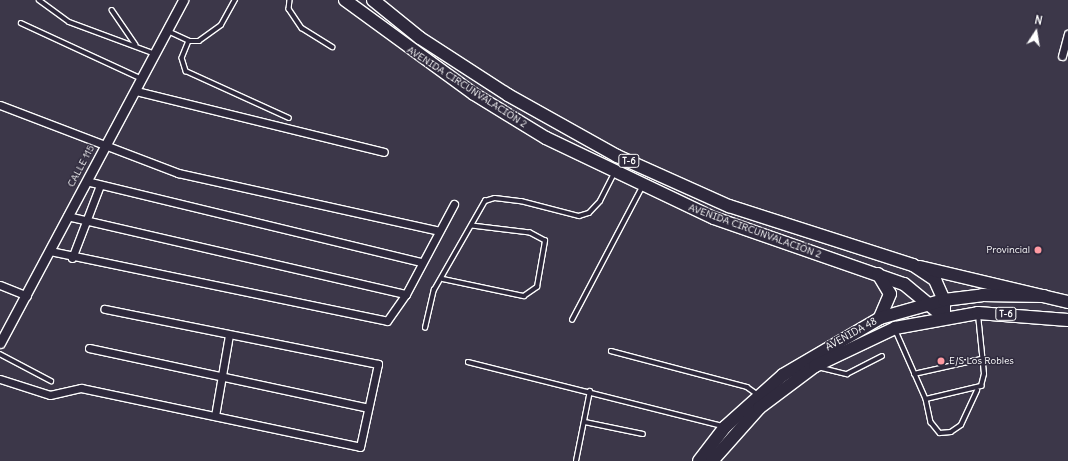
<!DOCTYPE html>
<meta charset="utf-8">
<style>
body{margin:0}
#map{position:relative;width:1068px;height:461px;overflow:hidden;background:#3c3749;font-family:Delius,sans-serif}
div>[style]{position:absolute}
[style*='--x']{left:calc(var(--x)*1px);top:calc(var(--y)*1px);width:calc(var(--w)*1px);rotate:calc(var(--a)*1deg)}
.roads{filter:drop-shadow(1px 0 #fff) drop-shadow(-1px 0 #fff) drop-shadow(0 1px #fff) drop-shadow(0 -1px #fff)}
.service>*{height:3.5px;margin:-1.75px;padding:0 1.75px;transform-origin:1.75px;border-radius:1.75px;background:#2f2a3d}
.minor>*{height:7px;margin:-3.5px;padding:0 3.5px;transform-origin:3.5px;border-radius:3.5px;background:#2f2a3d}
.tertiary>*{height:9px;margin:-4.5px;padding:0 4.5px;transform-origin:4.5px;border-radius:4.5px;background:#2f2a3d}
.trunk>*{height:12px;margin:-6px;padding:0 6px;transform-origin:6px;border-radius:6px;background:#2f2a3d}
.dots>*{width:11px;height:11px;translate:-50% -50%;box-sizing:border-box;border:2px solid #2f2a3d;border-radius:50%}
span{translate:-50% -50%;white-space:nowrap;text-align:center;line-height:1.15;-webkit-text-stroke:3px #2f2a3d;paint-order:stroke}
.shield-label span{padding:1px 3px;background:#2f2a3d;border:1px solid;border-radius:3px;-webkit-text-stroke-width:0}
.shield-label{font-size:9px;color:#fff;font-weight:700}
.street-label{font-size:10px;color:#fff}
.poi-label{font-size:10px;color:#fff}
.right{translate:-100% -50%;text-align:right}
.left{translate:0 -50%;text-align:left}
.north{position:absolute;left:1016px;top:12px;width:40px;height:40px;-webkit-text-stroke:3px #2f2a3d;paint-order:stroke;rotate:12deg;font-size:11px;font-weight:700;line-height:16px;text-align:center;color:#fff}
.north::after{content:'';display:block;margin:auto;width:14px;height:18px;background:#fff;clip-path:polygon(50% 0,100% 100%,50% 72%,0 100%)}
</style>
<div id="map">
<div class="roads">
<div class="service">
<i style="--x:39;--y:0;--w:37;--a:36"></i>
<i style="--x:69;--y:22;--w:90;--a:20.3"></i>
<i style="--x:290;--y:0;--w:9;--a:96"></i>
<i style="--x:289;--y:9;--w:23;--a:56"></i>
<i style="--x:302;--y:28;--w:36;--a:32"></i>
<i style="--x:112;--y:10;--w:42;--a:55.6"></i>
<i style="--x:21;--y:23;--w:131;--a:24.8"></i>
<i style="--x:168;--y:31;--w:23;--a:25"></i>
<i style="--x:189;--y:41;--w:10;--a:0"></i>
<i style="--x:199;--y:41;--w:27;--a:-36"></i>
<i style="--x:221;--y:25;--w:29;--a:-61"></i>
<i style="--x:189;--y:41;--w:18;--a:112"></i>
<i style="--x:182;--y:58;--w:14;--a:73"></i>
<i style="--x:186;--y:71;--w:113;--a:24.5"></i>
<i style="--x:443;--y:279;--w:83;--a:11.9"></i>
<i style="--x:524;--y:296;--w:16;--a:-35"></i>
<i style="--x:537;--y:287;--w:47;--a:-80.1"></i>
<i style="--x:545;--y:241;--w:17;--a:-152"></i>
<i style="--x:530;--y:233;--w:58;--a:-173.1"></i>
<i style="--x:572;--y:320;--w:150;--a:-62.2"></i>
<i style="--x:425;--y:328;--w:39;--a:-77"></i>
<i style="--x:434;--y:290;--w:103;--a:-60.2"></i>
<i style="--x:485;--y:201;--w:10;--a:-17"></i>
<i style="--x:495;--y:198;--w:26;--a:7"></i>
<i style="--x:521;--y:201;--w:60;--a:14.5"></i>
<i style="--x:579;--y:216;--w:10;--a:-17"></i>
<i style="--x:589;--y:213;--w:16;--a:-47"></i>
<i style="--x:600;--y:201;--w:31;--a:-63"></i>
<i style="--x:896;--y:331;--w:74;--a:66.2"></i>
<i style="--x:926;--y:399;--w:24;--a:78"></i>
<i style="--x:931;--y:422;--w:14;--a:51"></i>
<i style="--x:940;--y:433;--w:11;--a:-5"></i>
<i style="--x:951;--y:432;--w:12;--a:-35"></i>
<i style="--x:961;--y:425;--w:38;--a:-65"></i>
<i style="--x:611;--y:351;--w:141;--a:14.8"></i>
<i style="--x:747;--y:387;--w:12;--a:35"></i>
<i style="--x:0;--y:354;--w:58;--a:27.9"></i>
<i style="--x:468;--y:362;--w:262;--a:14.1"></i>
<i style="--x:818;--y:367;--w:30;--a:14"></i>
<i style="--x:847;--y:374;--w:39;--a:-27"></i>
<i style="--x:914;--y:374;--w:69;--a:-12.6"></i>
<i style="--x:926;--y:399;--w:57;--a:-13.3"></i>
<i style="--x:981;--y:386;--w:12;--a:-76"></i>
<i style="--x:984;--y:374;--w:59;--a:-95.8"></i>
<i style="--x:585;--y:422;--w:59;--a:11.7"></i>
<i style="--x:576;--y:461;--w:71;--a:-78.7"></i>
</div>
<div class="minor">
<i style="--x:1062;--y:56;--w:23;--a:-75"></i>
<i style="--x:136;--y:91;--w:255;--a:13.8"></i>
<i style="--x:0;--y:105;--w:191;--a:20.9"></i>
<i style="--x:178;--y:173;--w:267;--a:12.5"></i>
<i style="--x:86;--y:181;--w:345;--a:13.6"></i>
<i style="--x:67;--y:216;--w:348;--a:13"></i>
<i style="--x:50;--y:251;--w:344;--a:11.7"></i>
<i style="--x:387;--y:321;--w:33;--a:-55"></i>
<i style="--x:406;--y:294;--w:102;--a:-61.9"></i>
<i style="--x:72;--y:258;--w:78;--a:-69"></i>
<i style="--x:0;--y:285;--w:29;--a:22"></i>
<i style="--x:89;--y:348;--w:285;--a:12.1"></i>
<i style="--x:0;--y:379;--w:52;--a:17.7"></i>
<i style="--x:50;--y:395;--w:32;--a:-13"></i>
<i style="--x:81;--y:388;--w:285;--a:11.9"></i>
<i style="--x:360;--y:447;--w:85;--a:-77.8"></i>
<i style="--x:378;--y:364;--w:279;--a:-168.6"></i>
<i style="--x:215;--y:416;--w:82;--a:-80.2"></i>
</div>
<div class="tertiary">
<i style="--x:0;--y:343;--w:389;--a:-61.9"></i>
</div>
<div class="trunk">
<i style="--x:345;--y:0;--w:160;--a:36.1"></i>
<i style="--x:474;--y:94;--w:84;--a:31.4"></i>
<i style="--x:546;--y:138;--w:186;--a:25.5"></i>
<i style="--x:714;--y:218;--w:201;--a:19.2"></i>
<i style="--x:904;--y:284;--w:52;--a:39.5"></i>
<i style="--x:373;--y:0;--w:60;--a:39"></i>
<i style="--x:420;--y:38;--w:105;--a:32.9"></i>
<i style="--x:508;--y:95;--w:125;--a:29.2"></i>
<i style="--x:617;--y:156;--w:123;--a:24.1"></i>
<i style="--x:729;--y:206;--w:193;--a:17.8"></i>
<i style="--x:913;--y:265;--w:27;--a:34"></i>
<i style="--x:935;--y:280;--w:22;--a:66"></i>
<i style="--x:944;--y:300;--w:17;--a:90"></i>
<i style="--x:920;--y:267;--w:152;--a:13.3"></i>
<i style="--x:878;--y:274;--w:23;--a:59"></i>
<i style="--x:890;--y:294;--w:26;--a:113"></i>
<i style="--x:699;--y:461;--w:43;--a:-52.6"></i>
<i style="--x:725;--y:427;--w:78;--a:-41.9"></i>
<i style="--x:783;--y:375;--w:113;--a:-30.4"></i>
<i style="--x:880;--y:318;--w:66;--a:-15.7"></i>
<i style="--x:944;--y:300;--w:38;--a:-7"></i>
<i style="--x:982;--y:295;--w:62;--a:0.9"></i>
<i style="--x:712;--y:461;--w:71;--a:-48.4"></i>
<i style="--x:759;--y:408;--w:70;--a:-36.9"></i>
<i style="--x:815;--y:366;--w:89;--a:-25.4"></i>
<i style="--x:895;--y:328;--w:84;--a:-10.2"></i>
<i style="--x:978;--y:313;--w:90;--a:4.4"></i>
</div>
</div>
<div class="dots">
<i style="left:1038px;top:250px;background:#ff9aa2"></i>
<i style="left:941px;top:361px;background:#ff9aa2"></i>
</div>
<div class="shield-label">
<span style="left:629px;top:161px">T-6</span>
<span style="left:1006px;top:314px">T-6</span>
</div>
<div class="street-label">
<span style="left:467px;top:87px;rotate:33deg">AVENIDA CIRCUNVALACIÓN 2</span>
<span style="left:81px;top:166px;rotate:-62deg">CALLE 115</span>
<span style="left:755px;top:231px;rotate:20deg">AVENIDA CIRCUNVALACIÓN 2</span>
<span style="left:851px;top:334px;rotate:-29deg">AVENIDA 48</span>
</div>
<div class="poi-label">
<span class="right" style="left:1030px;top:250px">Provincial</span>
<span class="left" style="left:949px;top:361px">E/S Los Robles</span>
</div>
<div class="north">N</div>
</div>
